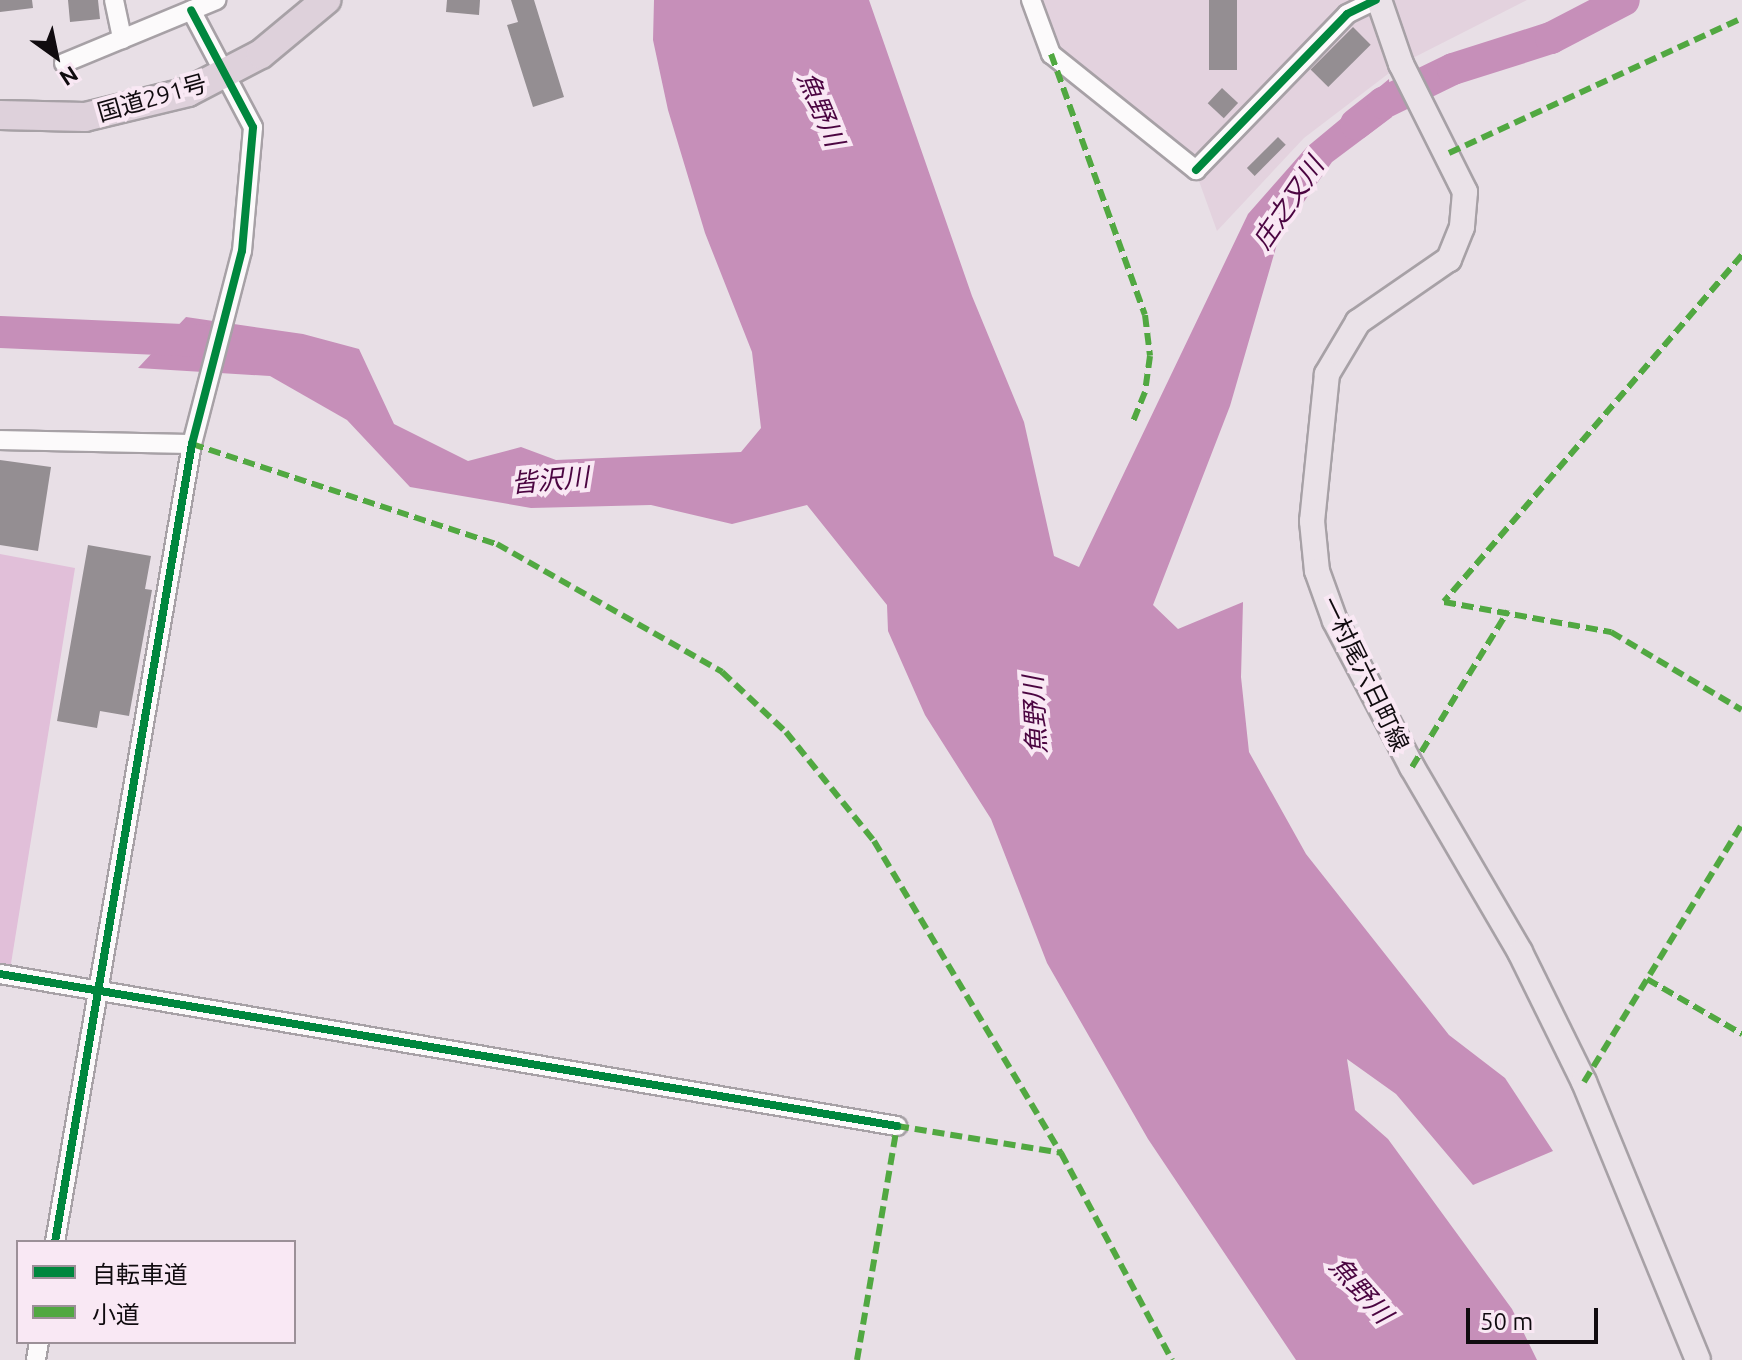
<!DOCTYPE html>
<meta charset="utf-8">
<style>
body{margin:0}
#map{position:relative;width:1742px;height:1360px;overflow:hidden;background:#e8dfe6;font-family:Ubuntu,"Noto Sans JP",sans-serif}
div>[style]{position:absolute}
[style*='--x']{left:calc(var(--x)*1px);top:calc(var(--y)*1px);width:calc(var(--w)*1px);rotate:calc(var(--a)*1deg)}
.built>*{inset:0;background:#e3d2de}
.green>*{inset:0;background:#e1bfd9}
.water>*{inset:0;background:#c68fb9}
.river>*{height:32px;margin:-16px;padding:0 16px;transform-origin:16px;border-radius:16px;background:#c68fb9}
.building>*{inset:0;background:#948e92;transform-origin:0 0}
.roads{filter:drop-shadow(2px 0 #a7a1a6) drop-shadow(-2px 0 #a7a1a6) drop-shadow(0 2px #a7a1a6) drop-shadow(0 -2px #a7a1a6)}
.minor>*{height:18px;margin:-9px;padding:0 9px;transform-origin:9px;border-radius:9px;background:#fcfafb}
.major>*{height:24px;margin:-12px;padding:0 12px;transform-origin:12px;border-radius:12px;background:#eae2e8}
.highway>*{height:28px;margin:-14px;padding:0 14px;transform-origin:14px;border-radius:14px;background:#ded1db}
.quiet>*{height:6px;margin-top:-3px;transform-origin:0;background:repeating-linear-gradient(90deg,#51a841 0 12px,transparent 0 18px)}
.cycleway>*{height:8px;margin:-4px;padding:0 4px;transform-origin:4px;border-radius:4px;background:#00873e}
span{translate:-50% -50%;white-space:nowrap;text-align:center;line-height:1.15;-webkit-text-stroke:8px #f9e8f4;paint-order:stroke}
.street-label{font-size:24px;color:#100b0f}
.water-label{font-size:26px;color:#4b0541;font-style:italic}
.legend{position:absolute;left:16px;top:1240px;width:280px;height:104px;box-sizing:border-box;background:#f9e8f4;border:2px solid #9c9098;margin:0;padding:10px 14px;list-style:none;font-size:24px;color:#100b0f}
.legend li{display:flex;align-items:center;gap:16px;height:40px}
.legend b{width:40px;border:2px solid #9c9098}
.north{position:absolute;left:16px;top:16px;width:80px;height:80px;-webkit-text-stroke:6px #f9e8f4;paint-order:stroke;rotate:147deg;font-size:22px;font-weight:700;line-height:32px;text-align:center;color:#100b0f}
.north::after{content:'';display:block;margin:auto;width:28px;height:36px;background:#100b0f;clip-path:polygon(50% 0,100% 100%,50% 72%,0 100%)}
.scale{position:absolute;left:1466px;top:1308px;width:132px;height:36px;box-sizing:border-box;border:4px solid #100b0f;border-top:0;padding-left:10px;font-size:24px;line-height:28px;white-space:nowrap;color:#100b0f;-webkit-text-stroke:6px #f9e8f4;paint-order:stroke}
</style>
<div id="map">
<div class="built">
<i style="clip-path:polygon(1031px 0,1527px 0,1401px 64px,1304px 138px,1217px 231px,1195px 170px,1051px 54px)"></i>
</div>
<div class="green">
<i style="clip-path:polygon(0 554px,75px 568px,9px 976px,0 974px)"></i>
</div>
<div class="water">
<i style="clip-path:polygon(654px 0,869px 0,972px 296px,1024px 422px,1054px 556px,1079px 567px,1248px 214px,1307px 147px,1389px 79px,1392px 117px,1332px 162px,1279px 237px,1230px 406px,1153px 605px,1178px 629px,1243px 602px,1241px 677px,1249px 752px,1306px 854px,1449px 1035px,1505px 1078px,1553px 1151px,1473px 1185px,1396px 1094px,1347px 1059px,1355px 1110px,1388px 1139px,1512px 1309px,1537px 1360px,1296px 1360px,1148px 1139px,1047px 963px,991px 819px,925px 715px,888px 631px,887px 605px,807px 505px,732px 524px,651px 505px,531px 508px,410px 487px,347px 420px,270px 376px,138px 368px,186px 317px,303px 334px,359px 349px,394px 424px,468px 461px,521px 447px,556px 460px,741px 452px,761px 428px,752px 352px,705px 233px,668px 110px,653px 40px)"></i>
</div>
<div class="river">
<i style="--x:1356;--y:124;--w:34;--a:-38"></i>
<i style="--x:1383;--y:103;--w:78;--a:-25.9"></i>
<i style="--x:1453;--y:69;--w:103;--a:-17.6"></i>
<i style="--x:1551;--y:38;--w:82;--a:-27.5"></i>
<i style="--x:0;--y:332;--w:205;--a:2.5"></i>
</div>
<div class="building">
<i style="clip-path:polygon(0 0,32px 0,33px 8px,0 12px)"></i>
<i style="clip-path:polygon(68px 0,98px 0,100px 19px,70px 22px)"></i>
<i style="clip-path:polygon(447px 0,480px 0,479px 15px,446px 12px)"></i>
<i style="clip-path:polygon(511px 0,534px 0,564px 97px,533px 107px,507px 25px,518px 22px)"></i>
<i style="left:1209px;top:0;width:28px;height:70px"></i>
<i style="left:1353px;top:27px;width:25px;height:60px;rotate:45deg"></i>
<i style="left:1222px;top:88px;width:22px;height:21px;rotate:43deg"></i>
<i style="left:1278px;top:137px;width:11px;height:44px;rotate:45deg"></i>
<i style="clip-path:polygon(0 460px,51px 467px,38px 551px,0 545px)"></i>
<i style="clip-path:polygon(88px 545px,151px 556px,145px 589px,152px 590px,129px 716px,100px 711px,97px 728px,57px 721px)"></i>
</div>
<div class="roads">
<div class="minor">
<i style="--x:114;--y:0;--w:40;--a:78"></i>
<i style="--x:1031;--y:0;--w:58;--a:69.7"></i>
<i style="--x:1051;--y:54;--w:186;--a:38.7"></i>
<i style="--x:1196;--y:170;--w:217;--a:-45.9"></i>
<i style="--x:1347;--y:14;--w:32;--a:-26"></i>
<i style="--x:64;--y:63;--w:165;--a:-22.5"></i>
<i style="--x:0;--y:440;--w:192;--a:1.2"></i>
<i style="--x:0;--y:974;--w:910;--a:9.62"></i>
<i style="--x:55;--y:1242;--w:810;--a:-80.26"></i>
<i style="--x:192;--y:444;--w:199;--a:-75.5"></i>
<i style="--x:242;--y:251;--w:124;--a:-84.9"></i>
<i style="--x:253;--y:127;--w:132;--a:-117.9"></i>
<i style="--x:36;--y:1360;--w:18;--a:-81"></i>
</div>
<div class="major">
<i style="--x:1379;--y:0;--w:68;--a:71"></i>
<i style="--x:1401;--y:64;--w:143;--a:63.4"></i>
<i style="--x:1465;--y:192;--w:35;--a:95"></i>
<i style="--x:1462;--y:227;--w:35;--a:112"></i>
<i style="--x:1449;--y:259;--w:111;--a:145.3"></i>
<i style="--x:1358;--y:322;--w:61;--a:120.8"></i>
<i style="--x:1327;--y:374;--w:148;--a:95.8"></i>
<i style="--x:1312;--y:521;--w:50;--a:84.3"></i>
<i style="--x:1317;--y:571;--w:53;--a:70.2"></i>
<i style="--x:1335;--y:621;--w:165;--a:62.2"></i>
<i style="--x:1412;--y:767;--w:214;--a:59.7"></i>
<i style="--x:1520;--y:952;--w:145;--a:63.8"></i>
<i style="--x:1584;--y:1082;--w:300;--a:67.7"></i>
</div>
<div class="highway">
<i style="--x:0;--y:115;--w:85;--a:1.3"></i>
<i style="--x:85;--y:117;--w:106;--a:-13.6"></i>
<i style="--x:188;--y:92;--w:82;--a:-27.5"></i>
<i style="--x:261;--y:54;--w:85;--a:-39.7"></i>
</div>
</div>
<div class="quiet">
<i style="--x:1051;--y:54;--w:277;--a:70.2"></i>
<i style="--x:1145;--y:315;--w:41;--a:83"></i>
<i style="--x:1150;--y:356;--w:36;--a:98"></i>
<i style="--x:1145;--y:392;--w:32;--a:112"></i>
<i style="--x:1449;--y:153;--w:323;--a:-24.7"></i>
<i style="--x:1742;--y:255;--w:457;--a:130.7"></i>
<i style="--x:1444;--y:602;--w:170;--a:10.2"></i>
<i style="--x:1611;--y:632;--w:152;--a:30.8"></i>
<i style="--x:192;--y:444;--w:321;--a:18.2"></i>
<i style="--x:497;--y:544;--w:259;--a:29.6"></i>
<i style="--x:722;--y:672;--w:88;--a:43.2"></i>
<i style="--x:786;--y:732;--w:140;--a:51.1"></i>
<i style="--x:874;--y:841;--w:364;--a:59.1"></i>
<i style="--x:1061;--y:1153;--w:235;--a:61.8"></i>
<i style="--x:1412;--y:767;--w:183;--a:-58.4"></i>
<i style="--x:1647;--y:979;--w:110;--a:30.1"></i>
<i style="--x:1584;--y:1082;--w:303;--a:-58.5"></i>
<i style="--x:857;--y:1360;--w:237;--a:-80.3"></i>
<i style="--x:897;--y:1126;--w:166;--a:9.3"></i>
</div>
<div class="cycleway">
<i style="--x:1196;--y:170;--w:217;--a:-45.9"></i>
<i style="--x:1347;--y:14;--w:32;--a:-26"></i>
<i style="--x:0;--y:974;--w:910;--a:9.62"></i>
<i style="--x:55;--y:1242;--w:810;--a:-80.26"></i>
<i style="--x:192;--y:444;--w:199;--a:-75.5"></i>
<i style="--x:242;--y:251;--w:124;--a:-84.9"></i>
<i style="--x:253;--y:127;--w:132;--a:-117.9"></i>
</div>
<div class="street-label">
<span style="left:152px;top:98px;rotate:-16deg">国道291号</span>
<span style="left:1365px;top:674px;rotate:64deg">一村尾六日町線</span>
</div>
<div class="water-label">
<span style="left:821px;top:109px;rotate:67deg">魚野川</span>
<span style="left:1288px;top:203px;rotate:-56deg">庄之又川</span>
<span style="left:550px;top:480px;rotate:-5deg">皆沢川</span>
<span style="left:1035px;top:715px;rotate:-93deg">魚野川</span>
<span style="left:1361px;top:1290px;rotate:48deg">魚野川</span>
</div>
<ul class="legend">
<li><b style="height:10px;background:#00873e"></b>自転車道</li>
<li><b style="height:10px;background:#51a841"></b>小道</li>
</ul>
<div class="north">N</div>
<div class="scale">50 m</div>
</div>
